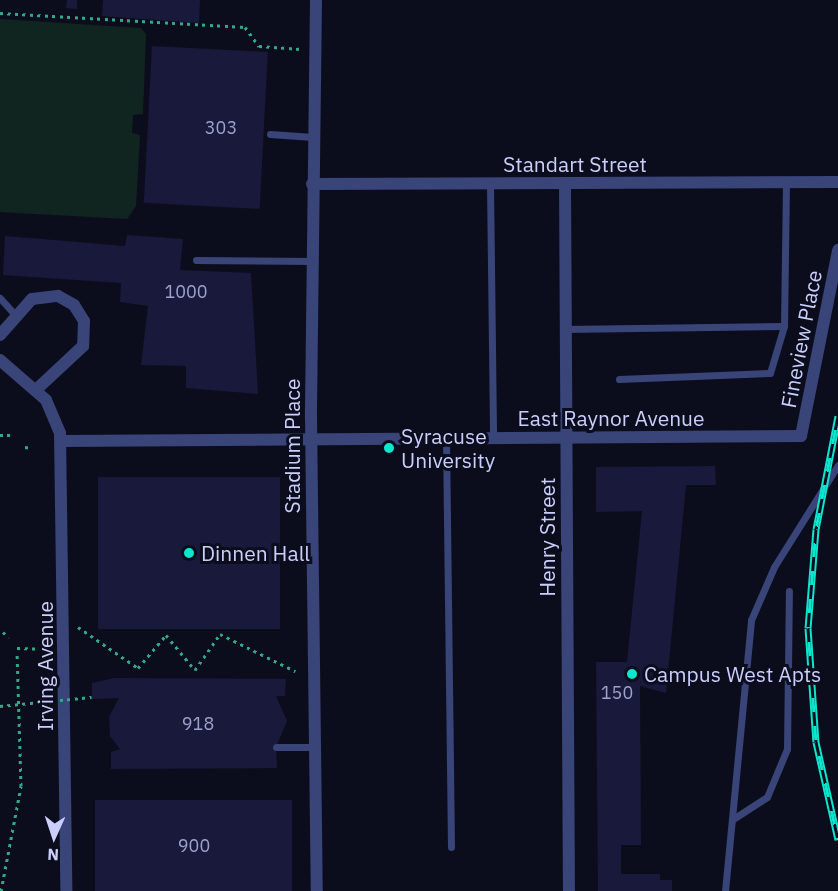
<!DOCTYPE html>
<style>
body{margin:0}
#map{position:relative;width:838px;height:891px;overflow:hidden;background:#0c0d1c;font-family:"IBM Plex Sans",sans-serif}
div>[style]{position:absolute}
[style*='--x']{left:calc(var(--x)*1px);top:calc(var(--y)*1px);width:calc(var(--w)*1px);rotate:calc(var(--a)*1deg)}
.green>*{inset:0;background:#102520}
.building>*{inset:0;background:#19193c;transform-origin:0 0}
.path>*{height:3px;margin-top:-1.5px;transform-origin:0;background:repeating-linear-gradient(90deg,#32a888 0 3px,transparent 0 7.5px)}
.lane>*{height:7px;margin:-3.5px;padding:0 3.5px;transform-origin:3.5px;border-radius:3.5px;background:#394479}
.street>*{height:12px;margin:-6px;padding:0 6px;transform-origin:6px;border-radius:6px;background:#394479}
.rail>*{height:7px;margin-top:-3.5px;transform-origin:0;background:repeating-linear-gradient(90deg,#0c0d1c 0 14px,#0be7cf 0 28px);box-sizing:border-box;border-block:2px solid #0be7cf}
.path-bridge>*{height:3px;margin-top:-1.5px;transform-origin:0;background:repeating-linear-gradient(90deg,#32a888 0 3px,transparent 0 7.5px)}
.dots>*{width:16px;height:16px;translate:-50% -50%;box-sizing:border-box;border:3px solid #0c0d1c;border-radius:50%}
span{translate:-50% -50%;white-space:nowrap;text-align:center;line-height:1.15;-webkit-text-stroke:6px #0c0d1c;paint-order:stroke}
.number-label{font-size:18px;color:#9ea1cc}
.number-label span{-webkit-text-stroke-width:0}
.street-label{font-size:21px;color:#cacefc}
.poi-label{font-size:21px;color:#cacefc}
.left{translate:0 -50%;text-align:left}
.north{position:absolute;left:24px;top:807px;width:60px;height:60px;-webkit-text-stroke:4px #0c0d1c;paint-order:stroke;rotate:183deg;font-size:16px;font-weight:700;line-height:24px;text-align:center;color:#cacefc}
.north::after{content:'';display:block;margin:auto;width:21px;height:27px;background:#cacefc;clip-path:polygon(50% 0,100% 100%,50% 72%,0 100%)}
</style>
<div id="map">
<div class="green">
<i style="clip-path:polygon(0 19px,141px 28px,146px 34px,143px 114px,133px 115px,132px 133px,140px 135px,136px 206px,127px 219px,0 212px)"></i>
</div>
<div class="building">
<i style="clip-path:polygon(67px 0,77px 0,77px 9px,66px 8px)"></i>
<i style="clip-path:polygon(103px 0,200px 0,199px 23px,102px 16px)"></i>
<i style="left:152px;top:46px;width:116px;height:157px;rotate:3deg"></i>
<i style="clip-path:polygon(127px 235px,183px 239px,180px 270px,251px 273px,258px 394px,186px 388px,186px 366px,141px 365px,148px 306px,120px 302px,121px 283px,3px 275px,5px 236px,125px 246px)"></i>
<i style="clip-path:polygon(715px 466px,716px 485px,686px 485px,666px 693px,640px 686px,641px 845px,621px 845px,621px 874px,660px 874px,660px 880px,672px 880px,672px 891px,598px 891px,596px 662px,627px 662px,642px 511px,596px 512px,596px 467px)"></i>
<i style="left:98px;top:477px;width:182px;height:152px"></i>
<i style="clip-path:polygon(114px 678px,286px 679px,285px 696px,276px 696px,287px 721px,276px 747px,277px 768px,111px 769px,111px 752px,120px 749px,110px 736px,109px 717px,119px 698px,92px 699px,92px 683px)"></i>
<i style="left:95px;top:800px;width:197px;height:91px"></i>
</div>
<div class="path">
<i style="--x:0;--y:13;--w:245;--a:3.3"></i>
<i style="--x:245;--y:27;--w:24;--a:54"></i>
<i style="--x:259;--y:46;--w:42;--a:4.1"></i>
<i style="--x:0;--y:435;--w:11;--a:0"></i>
<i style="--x:25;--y:447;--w:7;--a:8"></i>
<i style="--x:78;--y:627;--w:73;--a:34.3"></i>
<i style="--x:138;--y:668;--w:43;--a:-49.7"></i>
<i style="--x:166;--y:635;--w:45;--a:50.4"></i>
<i style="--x:195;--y:670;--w:44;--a:-55.2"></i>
<i style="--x:220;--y:634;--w:84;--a:26.3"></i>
<i style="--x:3;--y:632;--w:8;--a:45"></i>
<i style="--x:17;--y:648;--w:24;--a:2"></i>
<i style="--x:1;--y:891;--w:107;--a:-79.2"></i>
<i style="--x:21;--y:786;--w:132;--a:-91.7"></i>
</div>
<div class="lane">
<i style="--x:270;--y:134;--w:43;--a:4"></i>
<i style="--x:490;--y:184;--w:254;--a:89.3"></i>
<i style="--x:196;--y:260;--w:115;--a:0.5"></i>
<i style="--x:0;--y:298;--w:24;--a:48"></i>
<i style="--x:565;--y:329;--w:219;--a:-0.8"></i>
<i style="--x:619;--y:379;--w:151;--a:-2.3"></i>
<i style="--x:770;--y:373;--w:49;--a:-73.4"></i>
<i style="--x:784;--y:326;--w:145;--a:-89.2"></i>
<i style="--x:446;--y:438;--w:409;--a:89.3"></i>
<i style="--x:276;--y:747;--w:39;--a:0"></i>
<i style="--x:733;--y:819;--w:40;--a:-32.9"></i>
<i style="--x:767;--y:797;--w:52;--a:-67.4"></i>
<i style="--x:787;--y:749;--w:158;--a:-89.3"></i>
<i style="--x:725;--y:891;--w:272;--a:-84.5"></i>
<i style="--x:751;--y:620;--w:58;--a:-66.5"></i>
<i style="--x:774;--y:567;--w:120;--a:-57.9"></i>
</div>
<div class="street">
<i style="--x:316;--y:0;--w:418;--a:90.7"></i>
<i style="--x:311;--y:418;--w:473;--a:89.3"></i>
<i style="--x:565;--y:183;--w:708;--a:89.68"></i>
<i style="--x:312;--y:184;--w:526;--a:-0.22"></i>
<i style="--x:0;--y:335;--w:48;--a:-48.4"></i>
<i style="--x:32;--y:299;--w:26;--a:-7"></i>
<i style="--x:58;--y:296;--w:18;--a:29"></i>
<i style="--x:74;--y:305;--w:19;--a:58"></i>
<i style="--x:84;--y:321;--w:25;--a:92"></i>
<i style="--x:83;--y:346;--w:64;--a:136.9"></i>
<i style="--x:0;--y:360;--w:61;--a:41"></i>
<i style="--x:46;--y:400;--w:36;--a:67"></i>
<i style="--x:60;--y:433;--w:458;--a:89.2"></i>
<i style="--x:61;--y:441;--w:740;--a:-0.39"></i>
<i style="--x:801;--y:436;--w:190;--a:-78.7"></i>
</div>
<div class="rail">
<i style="--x:838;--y:416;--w:115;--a:101"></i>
<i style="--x:816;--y:529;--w:99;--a:94.6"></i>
<i style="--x:808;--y:628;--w:114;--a:86"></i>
<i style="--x:816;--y:742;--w:100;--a:77.3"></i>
</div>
<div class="path-bridge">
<i style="--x:0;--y:706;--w:92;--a:-5.6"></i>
</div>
<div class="dots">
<i style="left:389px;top:448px;background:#0be7cf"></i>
<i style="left:189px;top:553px;background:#0be7cf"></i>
<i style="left:632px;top:674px;background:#0be7cf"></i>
</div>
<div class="number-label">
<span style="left:221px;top:128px">303</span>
<span style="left:186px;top:292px">1000</span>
<span style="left:617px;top:693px">150</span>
<span style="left:198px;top:724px">918</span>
<span style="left:194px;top:846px">900</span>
</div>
<div class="street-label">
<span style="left:575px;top:164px">Standart Street</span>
<span style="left:801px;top:339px;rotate:-79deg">Fineview Place</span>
<span style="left:611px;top:418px">East Raynor Avenue</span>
<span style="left:292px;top:446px;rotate:-90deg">Stadium Place</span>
<span style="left:547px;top:537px;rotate:-90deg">Henry Street</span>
<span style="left:45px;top:666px;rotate:-90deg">Irving Avenue</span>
</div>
<div class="poi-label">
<span class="left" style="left:401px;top:448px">Syracuse<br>University</span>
<span class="left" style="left:201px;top:553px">Dinnen Hall</span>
<span class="left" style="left:644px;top:674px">Campus West Apts</span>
</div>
<div class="north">N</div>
</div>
